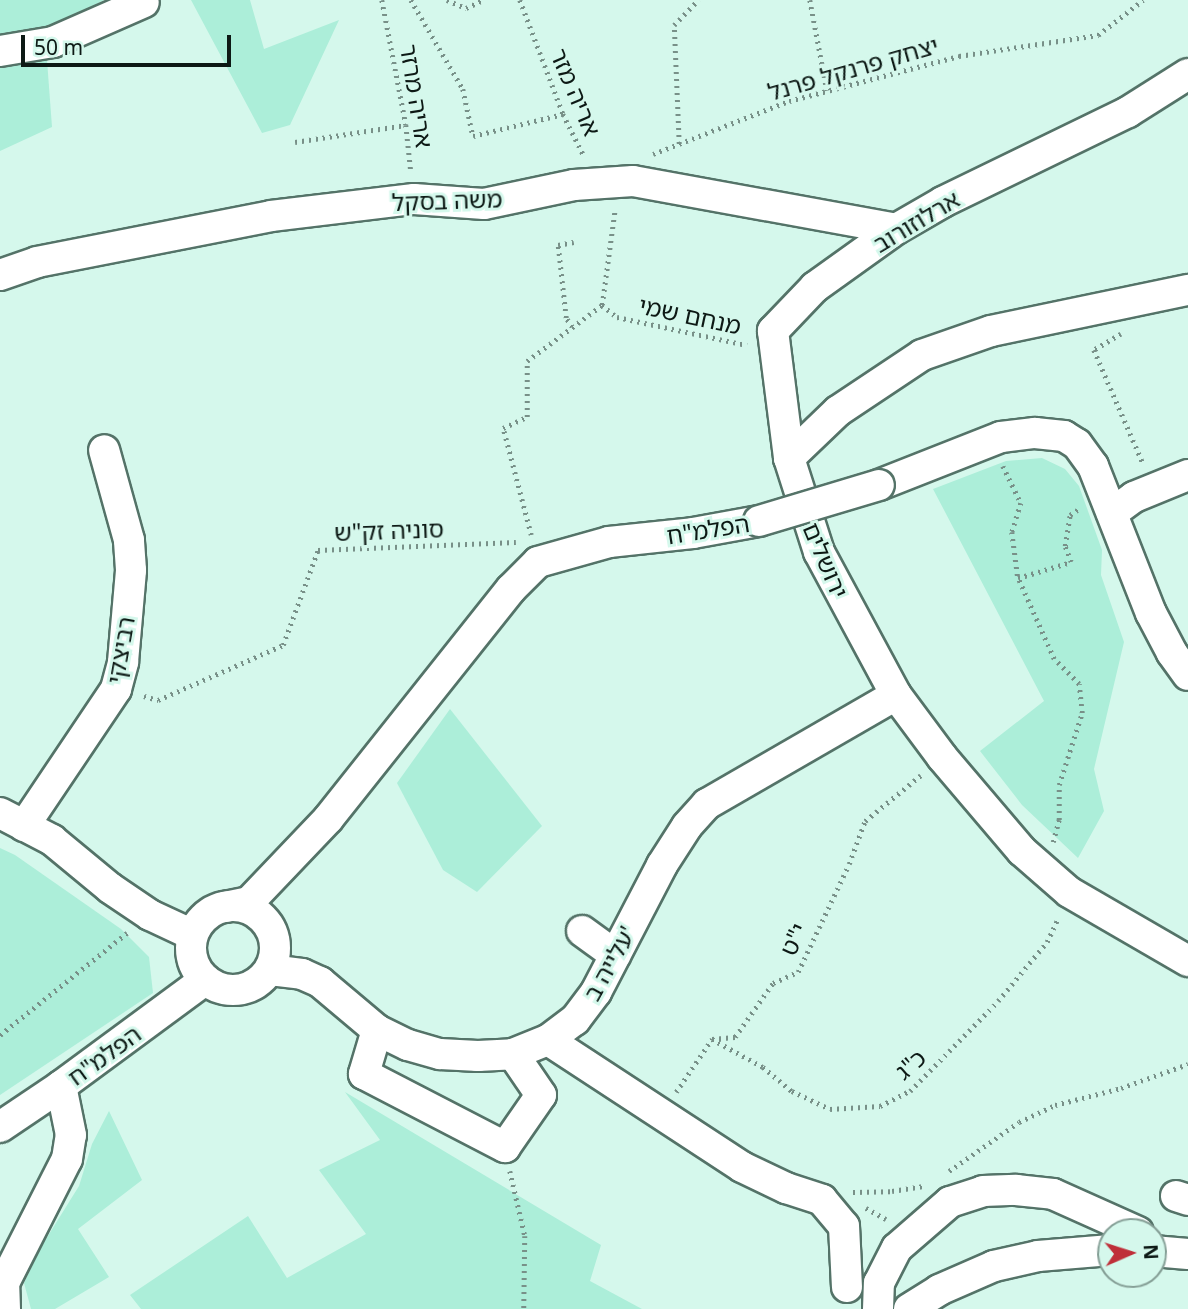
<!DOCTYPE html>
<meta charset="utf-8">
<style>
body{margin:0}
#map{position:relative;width:1188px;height:1309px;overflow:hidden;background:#d5f8ec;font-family:"Noto Sans","Noto Sans Hebrew",sans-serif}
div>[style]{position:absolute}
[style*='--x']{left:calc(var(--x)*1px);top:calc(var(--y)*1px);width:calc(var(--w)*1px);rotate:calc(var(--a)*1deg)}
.green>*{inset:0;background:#aceed9}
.path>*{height:4.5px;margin-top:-2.25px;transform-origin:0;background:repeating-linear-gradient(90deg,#789088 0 2px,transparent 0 7px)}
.roads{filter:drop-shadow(2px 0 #547368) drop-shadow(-2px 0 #547368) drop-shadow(0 2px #547368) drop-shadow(0 -2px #547368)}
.minor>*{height:30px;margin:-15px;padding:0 15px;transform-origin:15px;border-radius:15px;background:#fff}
.minor>.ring{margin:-15px;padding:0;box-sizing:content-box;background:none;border:30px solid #fff;border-radius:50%}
.bridges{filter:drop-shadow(2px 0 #547368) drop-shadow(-2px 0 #547368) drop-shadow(0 2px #547368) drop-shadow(0 -2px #547368)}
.minor-bridge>*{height:30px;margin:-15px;padding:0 15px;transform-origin:15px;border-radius:15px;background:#fff}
span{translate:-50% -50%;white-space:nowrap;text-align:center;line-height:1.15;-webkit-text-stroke:6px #d5f8ec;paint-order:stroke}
.street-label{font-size:24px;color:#0d1915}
.north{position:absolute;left:1097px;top:1218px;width:70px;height:70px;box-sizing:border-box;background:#d5f8ec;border:2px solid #859f96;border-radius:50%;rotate:87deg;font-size:19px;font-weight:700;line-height:28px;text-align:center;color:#0d1915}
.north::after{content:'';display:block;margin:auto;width:24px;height:32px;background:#bf2f39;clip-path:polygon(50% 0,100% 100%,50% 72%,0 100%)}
.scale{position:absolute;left:21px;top:35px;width:210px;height:32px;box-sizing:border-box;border:4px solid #0d1915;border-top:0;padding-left:9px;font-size:21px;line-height:24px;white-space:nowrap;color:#0d1915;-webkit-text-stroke:5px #d5f8ec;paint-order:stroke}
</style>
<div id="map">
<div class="green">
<i style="clip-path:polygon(0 0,104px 0,47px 30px,0 35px)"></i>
<i style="clip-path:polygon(191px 0,250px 0,264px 49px,339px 20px,290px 125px,262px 133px)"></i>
<i style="clip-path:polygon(47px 60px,52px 127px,0 151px,0 65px)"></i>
<i style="clip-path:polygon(1042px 458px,1065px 469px,1079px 486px,1102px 550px,1101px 575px,1124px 642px,1094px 769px,1104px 811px,1078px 858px,1022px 805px,980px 751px,1044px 701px,933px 489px,1006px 461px)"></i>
<i style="clip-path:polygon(450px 709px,542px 826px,477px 892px,443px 870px,397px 783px)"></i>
<i style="clip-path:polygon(0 848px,15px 855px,121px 929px,149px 957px,153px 993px,0 1095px)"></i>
<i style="clip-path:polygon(345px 1092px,601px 1245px,590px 1281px,642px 1309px,141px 1309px,130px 1295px,248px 1216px,287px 1278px,366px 1234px,319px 1170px,380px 1140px)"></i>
<i style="clip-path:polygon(109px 1111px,142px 1180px,78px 1229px,109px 1277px,55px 1309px,31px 1309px,24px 1283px,41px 1247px,79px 1186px,92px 1144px)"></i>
</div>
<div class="path">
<i style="--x:382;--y:0;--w:127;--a:79.1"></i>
<i style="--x:406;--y:125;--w:47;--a:83.9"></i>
<i style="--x:411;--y:0;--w:103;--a:59.7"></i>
<i style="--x:463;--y:89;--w:48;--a:78"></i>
<i style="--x:473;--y:136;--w:93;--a:-13.7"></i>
<i style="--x:447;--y:0;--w:21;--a:23"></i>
<i style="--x:466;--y:8;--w:19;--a:-25"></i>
<i style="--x:520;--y:0;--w:122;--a:69.3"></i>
<i style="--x:563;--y:114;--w:47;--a:63.4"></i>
<i style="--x:810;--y:0;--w:92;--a:79.3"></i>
<i style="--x:295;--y:142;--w:112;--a:-8.7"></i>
<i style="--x:679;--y:144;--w:119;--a:-92.4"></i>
<i style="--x:674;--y:25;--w:35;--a:-46"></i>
<i style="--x:653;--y:154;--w:146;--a:-21.3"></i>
<i style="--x:789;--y:101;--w:176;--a:-14.8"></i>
<i style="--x:959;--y:56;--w:141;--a:-8.6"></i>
<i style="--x:1098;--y:35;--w:57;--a:-37.9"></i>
<i style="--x:602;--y:305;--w:97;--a:-82.3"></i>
<i style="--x:602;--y:305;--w:19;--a:39"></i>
<i style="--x:617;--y:317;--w:133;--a:12.2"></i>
<i style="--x:572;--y:327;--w:11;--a:-124"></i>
<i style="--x:566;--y:318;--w:73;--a:-96.3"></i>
<i style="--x:558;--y:245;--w:16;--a:-11"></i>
<i style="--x:1121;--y:334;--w:31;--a:149"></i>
<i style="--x:1094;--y:350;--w:123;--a:66.6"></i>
<i style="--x:1003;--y:466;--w:41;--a:64.1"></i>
<i style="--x:1021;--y:503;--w:30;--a:107"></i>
<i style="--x:1012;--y:532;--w:46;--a:82.6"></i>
<i style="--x:531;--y:535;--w:111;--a:-104.7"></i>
<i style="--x:503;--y:428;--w:26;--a:-25"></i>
<i style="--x:527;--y:417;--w:56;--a:-90"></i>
<i style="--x:527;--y:361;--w:94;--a:-36.7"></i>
<i style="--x:144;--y:696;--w:15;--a:16"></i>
<i style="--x:158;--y:700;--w:137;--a:-23.7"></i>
<i style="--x:283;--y:645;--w:101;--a:-69.8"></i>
<i style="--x:318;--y:550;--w:198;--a:-2.3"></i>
<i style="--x:1053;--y:842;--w:23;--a:-75"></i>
<i style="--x:1059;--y:820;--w:35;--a:-90"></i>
<i style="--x:1059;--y:785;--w:76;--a:-72.3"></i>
<i style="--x:1082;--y:713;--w:29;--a:-96"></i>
<i style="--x:1079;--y:684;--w:35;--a:-135"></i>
<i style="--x:1054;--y:659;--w:89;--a:-114"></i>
<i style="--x:1018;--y:578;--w:55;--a:-16.8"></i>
<i style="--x:1071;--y:562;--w:17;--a:-111"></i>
<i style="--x:1065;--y:546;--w:31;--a:-81"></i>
<i style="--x:1070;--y:515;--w:12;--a:-35"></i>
<i style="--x:0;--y:1035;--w:163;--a:-38.8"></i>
<i style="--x:712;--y:1039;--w:58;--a:28.8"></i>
<i style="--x:763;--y:1067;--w:38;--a:40"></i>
<i style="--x:792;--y:1091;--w:42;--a:25.3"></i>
<i style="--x:830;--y:1109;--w:50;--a:-3.4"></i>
<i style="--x:880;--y:1106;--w:34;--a:-27"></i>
<i style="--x:910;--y:1091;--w:126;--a:-45.6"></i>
<i style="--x:998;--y:1001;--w:77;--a:-50.3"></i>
<i style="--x:1047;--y:942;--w:26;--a:-65"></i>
<i style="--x:676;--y:1092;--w:64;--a:-55.8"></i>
<i style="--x:712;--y:1039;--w:23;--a:-5"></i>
<i style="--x:735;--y:1037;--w:66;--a:-54.9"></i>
<i style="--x:773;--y:983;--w:27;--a:-24"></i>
<i style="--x:798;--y:972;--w:119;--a:-64.7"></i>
<i style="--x:849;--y:864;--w:46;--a:-69.6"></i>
<i style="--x:865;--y:821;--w:72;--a:-39.4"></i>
<i style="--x:510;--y:1171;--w:67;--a:77"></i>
<i style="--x:525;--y:1236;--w:73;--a:90.8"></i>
<i style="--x:949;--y:1171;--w:85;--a:-35"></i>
<i style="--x:1019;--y:1122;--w:40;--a:-25"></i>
<i style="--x:1055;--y:1105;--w:68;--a:-14.4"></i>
<i style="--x:1121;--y:1088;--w:71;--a:-19.7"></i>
<i style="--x:853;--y:1192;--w:39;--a:-1"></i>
<i style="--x:892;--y:1191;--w:32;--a:-9"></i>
<i style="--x:866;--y:1208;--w:23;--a:29"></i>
</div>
<div class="roads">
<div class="minor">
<i style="--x:0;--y:51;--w:54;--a:-9.6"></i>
<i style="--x:53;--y:42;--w:99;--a:-23.7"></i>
<i style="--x:1188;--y:74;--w:71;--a:147.7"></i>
<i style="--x:1128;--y:112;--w:206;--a:154.1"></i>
<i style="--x:943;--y:202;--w:54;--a:150.1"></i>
<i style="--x:896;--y:229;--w:100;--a:144.4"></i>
<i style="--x:815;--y:287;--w:61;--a:133.7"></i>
<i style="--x:773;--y:331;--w:128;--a:82.8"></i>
<i style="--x:789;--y:458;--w:99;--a:72.3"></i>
<i style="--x:819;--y:552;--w:162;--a:61.7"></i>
<i style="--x:896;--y:695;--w:77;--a:53.4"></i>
<i style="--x:942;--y:757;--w:123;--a:49.6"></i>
<i style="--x:1022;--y:851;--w:62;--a:41.1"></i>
<i style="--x:1069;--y:892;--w:138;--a:30.1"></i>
<i style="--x:0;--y:275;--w:39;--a:-19"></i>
<i style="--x:37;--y:262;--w:238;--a:-11.1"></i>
<i style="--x:271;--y:216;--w:144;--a:-6.8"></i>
<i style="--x:414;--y:199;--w:70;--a:4.1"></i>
<i style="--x:484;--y:204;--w:92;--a:-11.9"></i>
<i style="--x:574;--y:185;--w:59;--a:-3.9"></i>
<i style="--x:633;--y:181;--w:267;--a:10.3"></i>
<i style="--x:789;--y:458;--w:68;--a:-43.8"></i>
<i style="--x:838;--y:411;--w:101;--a:-33.7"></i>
<i style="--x:922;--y:355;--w:73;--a:-19.2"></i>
<i style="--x:991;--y:331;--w:201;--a:-11.8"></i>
<i style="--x:879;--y:485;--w:131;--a:-21.5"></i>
<i style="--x:1001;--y:437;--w:34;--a:-7"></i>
<i style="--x:1035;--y:433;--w:29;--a:6"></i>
<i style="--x:1064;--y:436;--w:15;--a:32"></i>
<i style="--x:1077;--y:444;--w:27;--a:54"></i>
<i style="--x:1093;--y:466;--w:158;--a:68.5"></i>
<i style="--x:1151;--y:613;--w:45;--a:62.3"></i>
<i style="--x:1172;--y:653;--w:27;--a:54"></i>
<i style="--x:1112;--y:513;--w:27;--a:-36"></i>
<i style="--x:1134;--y:497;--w:58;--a:-22.2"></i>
<i style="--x:0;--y:813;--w:59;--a:27.4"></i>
<i style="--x:52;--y:840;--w:75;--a:39.6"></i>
<i style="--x:110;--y:888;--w:48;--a:34"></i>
<i style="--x:150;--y:915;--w:47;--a:24.9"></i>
<i style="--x:24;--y:826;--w:165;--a:-56.1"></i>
<i style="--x:116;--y:689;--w:28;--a:-75"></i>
<i style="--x:123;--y:662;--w:92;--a:-85"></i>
<i style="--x:131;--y:570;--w:30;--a:-94"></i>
<i style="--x:129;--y:540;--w:93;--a:-105.5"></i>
<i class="ring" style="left:191px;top:906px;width:54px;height:54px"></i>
<i style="--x:225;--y:907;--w:25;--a:-12"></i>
<i style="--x:249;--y:902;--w:115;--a:-46.4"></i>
<i style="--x:328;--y:819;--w:294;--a:-51.5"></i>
<i style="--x:511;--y:589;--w:38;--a:-45"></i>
<i style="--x:538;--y:562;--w:74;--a:-15.7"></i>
<i style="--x:609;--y:542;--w:84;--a:-6.1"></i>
<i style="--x:693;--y:533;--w:67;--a:-10.3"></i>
<i style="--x:582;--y:931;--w:41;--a:36"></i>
<i style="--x:270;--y:970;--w:32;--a:7"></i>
<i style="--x:302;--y:974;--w:20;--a:24"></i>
<i style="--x:320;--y:982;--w:75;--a:40.1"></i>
<i style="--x:377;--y:1030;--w:34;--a:26"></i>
<i style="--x:408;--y:1045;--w:33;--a:16"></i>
<i style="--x:440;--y:1054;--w:38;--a:3"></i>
<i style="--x:478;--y:1056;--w:35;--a:-3"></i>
<i style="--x:513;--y:1054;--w:38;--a:-22"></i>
<i style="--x:548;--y:1040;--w:34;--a:-37"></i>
<i style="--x:575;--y:1020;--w:35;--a:-53"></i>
<i style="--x:596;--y:992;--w:143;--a:-62.5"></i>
<i style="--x:662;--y:865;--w:46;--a:-57.3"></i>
<i style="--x:687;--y:826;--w:30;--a:-48"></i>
<i style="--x:707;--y:804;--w:218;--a:-30"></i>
<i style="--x:377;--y:1030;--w:46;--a:106.5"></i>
<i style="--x:364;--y:1074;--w:159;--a:27.4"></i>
<i style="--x:505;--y:1147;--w:63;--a:-55.3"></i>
<i style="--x:541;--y:1095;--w:50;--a:-124.3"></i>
<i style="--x:548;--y:1040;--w:232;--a:33.2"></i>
<i style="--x:742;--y:1167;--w:49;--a:25.5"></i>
<i style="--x:786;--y:1188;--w:38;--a:18"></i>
<i style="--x:822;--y:1200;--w:34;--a:50"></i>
<i style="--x:844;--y:1226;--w:61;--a:87.2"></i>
<i style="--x:0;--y:1127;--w:73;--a:-33.9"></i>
<i style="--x:61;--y:1086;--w:179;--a:-36.4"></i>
<i style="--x:1176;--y:1196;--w:13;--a:18"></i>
<i style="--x:1153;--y:1251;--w:35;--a:5"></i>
<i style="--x:5;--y:1309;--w:26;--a:-92"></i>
<i style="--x:4;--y:1283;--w:139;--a:-63.1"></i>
<i style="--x:67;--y:1159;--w:24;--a:-81"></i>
<i style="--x:71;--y:1135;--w:50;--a:-101.5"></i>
<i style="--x:878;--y:1309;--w:26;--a:-88"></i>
<i style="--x:879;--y:1283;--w:39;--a:-63"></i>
<i style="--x:897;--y:1248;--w:70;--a:-41"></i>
<i style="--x:950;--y:1202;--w:35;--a:-18"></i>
<i style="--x:983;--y:1191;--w:33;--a:-2"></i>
<i style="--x:1016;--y:1190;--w:37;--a:6"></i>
<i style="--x:1053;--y:1194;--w:93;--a:24.1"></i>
<i style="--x:909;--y:1309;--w:36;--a:-32"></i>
<i style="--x:939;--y:1290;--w:60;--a:-23.6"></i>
<i style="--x:994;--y:1266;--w:45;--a:-12.8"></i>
<i style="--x:1038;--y:1256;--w:73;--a:-4.7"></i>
</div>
</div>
<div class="bridges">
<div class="minor-bridge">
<i style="--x:759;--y:521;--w:125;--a:-16.7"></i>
</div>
</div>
<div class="street-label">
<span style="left:853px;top:68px;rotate:-16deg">יצחק פרנקל פרנל</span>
<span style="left:576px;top:92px;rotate:67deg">אריה מזר</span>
<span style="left:417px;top:96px;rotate:81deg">אריה מרזר</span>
<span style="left:447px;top:200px;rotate:-2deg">משה בסקל</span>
<span style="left:916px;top:221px;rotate:-31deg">ארלוזורוב</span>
<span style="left:690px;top:315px;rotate:12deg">מנחם שמי</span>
<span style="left:708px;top:529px;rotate:-9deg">הפלמ"ח</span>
<span style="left:389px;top:530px;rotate:-2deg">סוניה זק"ש</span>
<span style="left:826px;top:560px;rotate:67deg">ירושלים</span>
<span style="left:120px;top:650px;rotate:-80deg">רביצקי</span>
<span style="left:793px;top:939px;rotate:-65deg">י"ט</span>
<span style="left:609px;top:963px;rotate:-61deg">עלייה ב'</span>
<span style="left:104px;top:1055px;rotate:-36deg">הפלמ"ח</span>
<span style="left:910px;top:1064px;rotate:-41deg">כ"ג</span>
</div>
<div class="north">N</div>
<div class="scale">50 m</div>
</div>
